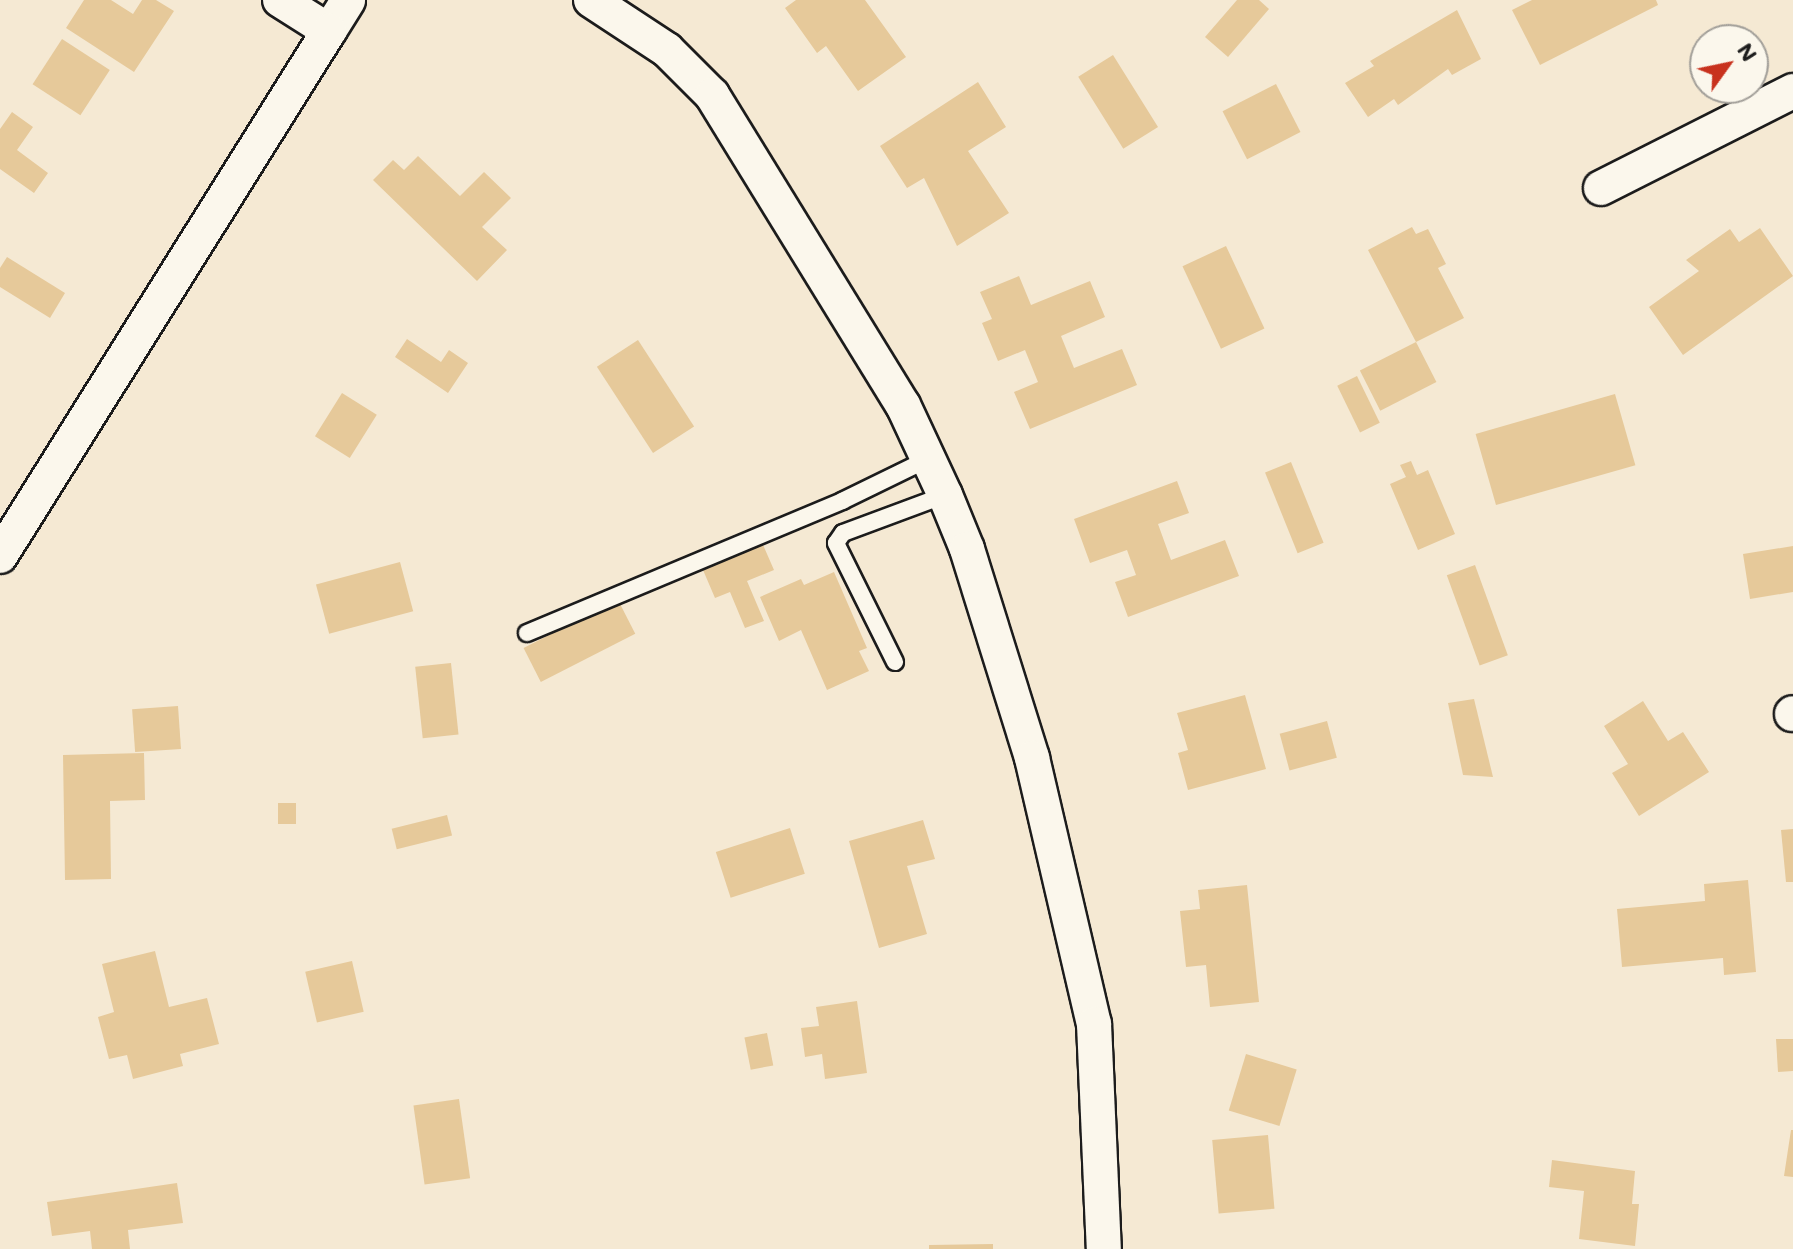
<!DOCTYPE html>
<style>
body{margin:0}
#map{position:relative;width:1793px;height:1249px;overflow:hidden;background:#f5e9d3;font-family:Mali,sans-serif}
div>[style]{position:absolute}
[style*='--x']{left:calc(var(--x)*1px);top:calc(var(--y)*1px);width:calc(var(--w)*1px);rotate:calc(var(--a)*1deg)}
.building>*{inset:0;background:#e6c99a;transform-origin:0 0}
.roads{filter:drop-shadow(2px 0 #1c1c1c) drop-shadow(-2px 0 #1c1c1c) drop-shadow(0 2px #1c1c1c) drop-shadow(0 -2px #1c1c1c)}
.lane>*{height:16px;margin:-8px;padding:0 8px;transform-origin:8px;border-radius:8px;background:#fbf7ec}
.street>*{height:34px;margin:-17px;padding:0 17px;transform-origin:17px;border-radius:17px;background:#fbf7ec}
span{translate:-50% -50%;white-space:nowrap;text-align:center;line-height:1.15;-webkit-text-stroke:6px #fbf7ec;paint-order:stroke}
.north{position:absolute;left:1689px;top:24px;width:80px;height:80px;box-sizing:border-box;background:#fbf7ec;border:2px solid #a29f99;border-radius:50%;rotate:57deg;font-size:22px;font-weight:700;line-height:32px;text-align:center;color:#1c1c1c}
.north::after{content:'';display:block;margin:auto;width:28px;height:36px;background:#c8321e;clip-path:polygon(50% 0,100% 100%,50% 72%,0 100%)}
</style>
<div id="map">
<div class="building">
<i style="clip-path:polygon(84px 0,111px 0,133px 14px,142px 0,156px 0,174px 11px,134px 72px,66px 28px)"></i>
<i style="clip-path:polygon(796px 0,865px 0,906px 57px,858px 91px,826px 46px,817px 53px,785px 8px)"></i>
<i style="clip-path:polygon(1237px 0,1259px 0,1269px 9px,1228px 57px,1205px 37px)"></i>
<i style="clip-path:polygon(1532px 0,1656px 0,1658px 5px,1540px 65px,1512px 10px)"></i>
<i style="clip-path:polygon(1457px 10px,1481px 59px,1452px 75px,1448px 69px,1398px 105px,1394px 99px,1368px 117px,1345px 83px,1374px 66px,1370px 61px)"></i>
<i style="left:62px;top:39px;width:57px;height:54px;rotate:33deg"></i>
<i style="left:1113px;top:55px;width:85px;height:41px;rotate:58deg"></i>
<i style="clip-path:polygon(978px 82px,1006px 127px,968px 151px,1009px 213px,957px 246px,924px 178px,907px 188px,880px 146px)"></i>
<i style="left:1276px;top:84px;width:54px;height:60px;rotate:63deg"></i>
<i style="clip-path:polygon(12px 112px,33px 127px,17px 150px,48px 173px,34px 193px,0 169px,0 129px)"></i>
<i style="clip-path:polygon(418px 156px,460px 196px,484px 172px,511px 198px,482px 227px,507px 250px,477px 281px,373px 180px,393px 160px,404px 170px)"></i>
<i style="clip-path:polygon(1412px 227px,1416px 234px,1428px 229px,1446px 264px,1438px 268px,1464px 318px,1416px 342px,1368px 250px)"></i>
<i style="clip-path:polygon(1760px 228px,1793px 276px,1683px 355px,1649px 307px,1699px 271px,1686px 260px,1730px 229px,1739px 242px)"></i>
<i style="left:1226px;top:246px;width:91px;height:48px;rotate:65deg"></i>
<i style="clip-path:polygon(7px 257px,65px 293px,50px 318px,0 287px,0 268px)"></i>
<i style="clip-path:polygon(1019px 276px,1031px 305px,1090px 281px,1105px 317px,1061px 336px,1074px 368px,1122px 349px,1137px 385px,1030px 429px,1014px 392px,1038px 382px,1025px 350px,998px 361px,982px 323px,992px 319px,980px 292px)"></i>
<i style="clip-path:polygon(407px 339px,441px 362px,449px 350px,468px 363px,448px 393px,395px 357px)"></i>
<i style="left:638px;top:340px;width:103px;height:49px;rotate:57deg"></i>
<i style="left:1416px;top:342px;width:45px;height:63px;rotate:63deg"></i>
<i style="left:1357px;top:376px;width:52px;height:22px;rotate:64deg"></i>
<i style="left:342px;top:393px;width:41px;height:51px;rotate:32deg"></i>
<i style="left:1615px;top:394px;width:74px;height:145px;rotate:74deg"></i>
<i style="clip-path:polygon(1411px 461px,1417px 475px,1428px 470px,1455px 534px,1418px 550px,1390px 484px,1406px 477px,1400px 465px)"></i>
<i style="left:1291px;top:462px;width:87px;height:28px;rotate:68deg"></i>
<i style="clip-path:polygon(1177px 481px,1189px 513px,1158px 524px,1171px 560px,1225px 540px,1239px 576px,1128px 617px,1115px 582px,1136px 575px,1127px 550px,1090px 563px,1074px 519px)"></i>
<i style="clip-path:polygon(760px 538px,774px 570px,747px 581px,764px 621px,745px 628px,730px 592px,715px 598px,700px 563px)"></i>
<i style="clip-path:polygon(1793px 546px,1793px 592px,1750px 599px,1743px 554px)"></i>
<i style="left:400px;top:562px;width:51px;height:87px;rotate:75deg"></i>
<i style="left:1475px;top:565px;width:96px;height:30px;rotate:70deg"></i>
<i style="clip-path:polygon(834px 572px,867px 648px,859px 651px,869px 671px,827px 690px,801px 630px,779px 641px,760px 597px,801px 579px,804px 585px)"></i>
<i style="left:618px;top:600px;width:38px;height:106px;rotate:63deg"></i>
<i style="left:451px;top:663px;width:72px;height:36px;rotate:84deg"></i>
<i style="clip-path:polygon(1245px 695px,1266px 769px,1188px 790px,1178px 753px,1188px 750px,1177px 713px)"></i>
<i style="clip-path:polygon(1474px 699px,1493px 777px,1463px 775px,1448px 703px)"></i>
<i style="clip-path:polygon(1643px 701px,1668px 741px,1683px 732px,1709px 772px,1639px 816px,1612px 773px,1628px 764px,1604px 726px)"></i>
<i style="left:178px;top:706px;width:43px;height:46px;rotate:86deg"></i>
<i style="left:1327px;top:721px;width:38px;height:49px;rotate:75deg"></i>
<i style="clip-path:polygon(144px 753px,145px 800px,110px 801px,111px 879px,65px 880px,63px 755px)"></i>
<i style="left:278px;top:803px;width:18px;height:21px"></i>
<i style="left:447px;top:815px;width:21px;height:57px;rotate:76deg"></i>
<i style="clip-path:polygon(923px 820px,935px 859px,907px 866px,927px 934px,879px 948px,849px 841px)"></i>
<i style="left:790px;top:828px;width:48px;height:78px;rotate:72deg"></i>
<i style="clip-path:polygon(1793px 829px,1793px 882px,1786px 882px,1781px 830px)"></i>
<i style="clip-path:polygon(1748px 880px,1756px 972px,1724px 975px,1723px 958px,1622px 967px,1617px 909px,1705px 901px,1704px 884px)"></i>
<i style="clip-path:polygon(1247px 885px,1259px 1002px,1210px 1007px,1206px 965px,1186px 967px,1180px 911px,1200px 909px,1198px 890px)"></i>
<i style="clip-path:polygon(155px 951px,169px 1007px,207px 998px,219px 1044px,180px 1054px,183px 1066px,133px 1079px,127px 1055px,109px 1059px,98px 1017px,114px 1012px,102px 964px)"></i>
<i style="left:352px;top:961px;width:52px;height:48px;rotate:77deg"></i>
<i style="clip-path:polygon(857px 1001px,867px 1073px,825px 1079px,822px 1054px,805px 1057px,801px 1028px,819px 1026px,816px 1007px)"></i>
<i style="left:767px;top:1033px;width:33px;height:23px;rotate:79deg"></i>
<i style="clip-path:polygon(1776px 1039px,1793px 1039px,1793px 1071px,1778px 1072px)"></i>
<i style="left:1246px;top:1054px;width:53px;height:59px;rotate:17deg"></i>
<i style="left:459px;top:1099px;width:80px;height:46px;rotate:82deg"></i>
<i style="clip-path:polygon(1791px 1130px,1793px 1130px,1793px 1177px,1784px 1176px)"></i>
<i style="left:1268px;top:1135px;width:74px;height:56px;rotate:85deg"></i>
<i style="clip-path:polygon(1552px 1160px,1635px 1171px,1632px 1204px,1639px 1204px,1635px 1246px,1579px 1239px,1584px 1191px,1549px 1187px)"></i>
<i style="clip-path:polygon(177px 1183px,183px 1223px,128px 1230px,130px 1249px,92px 1249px,90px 1231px,52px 1236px,47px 1202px)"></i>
<i style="clip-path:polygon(993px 1244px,993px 1249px,929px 1249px,929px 1245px)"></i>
</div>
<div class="roads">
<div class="lane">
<i style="--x:527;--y:633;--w:342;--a:-22.7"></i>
<i style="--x:842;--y:501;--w:98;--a:-26"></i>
<i style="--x:895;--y:662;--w:133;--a:-116.4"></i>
<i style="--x:836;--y:543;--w:12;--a:-55"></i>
<i style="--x:843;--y:533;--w:109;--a:-20.4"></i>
</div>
<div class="street">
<i style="--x:280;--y:0;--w:58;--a:32.3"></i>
<i style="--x:329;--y:31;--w:36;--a:-58"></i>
<i style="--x:591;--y:0;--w:91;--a:33.3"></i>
<i style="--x:667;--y:50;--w:64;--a:45"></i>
<i style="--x:712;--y:95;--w:364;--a:58.4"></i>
<i style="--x:903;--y:405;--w:99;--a:65"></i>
<i style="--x:945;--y:495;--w:58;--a:67.8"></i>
<i style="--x:967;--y:549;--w:219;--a:72.7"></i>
<i style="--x:1032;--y:758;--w:273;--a:76.9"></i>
<i style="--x:1094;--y:1024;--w:225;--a:87.5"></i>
<i style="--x:1601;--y:188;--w:215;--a:-26.8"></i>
<i style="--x:0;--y:556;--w:620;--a:-57.93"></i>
<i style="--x:1792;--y:714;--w:1;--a:-45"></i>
</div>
</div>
<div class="north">N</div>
</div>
